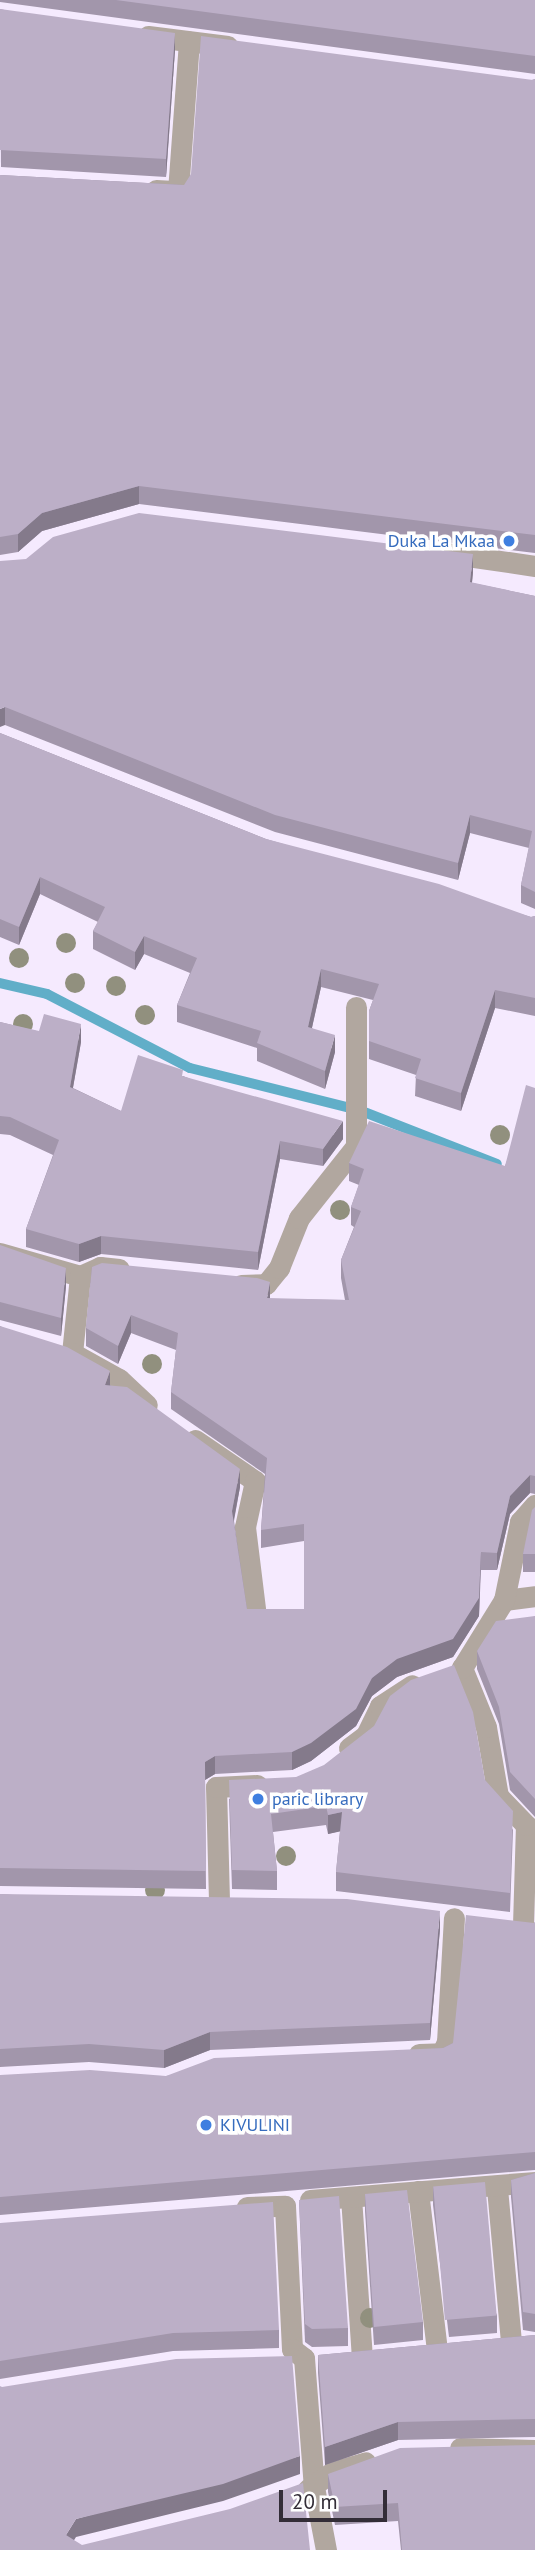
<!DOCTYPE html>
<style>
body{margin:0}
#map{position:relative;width:535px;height:2550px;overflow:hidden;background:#f5eafe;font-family:"PT Sans",sans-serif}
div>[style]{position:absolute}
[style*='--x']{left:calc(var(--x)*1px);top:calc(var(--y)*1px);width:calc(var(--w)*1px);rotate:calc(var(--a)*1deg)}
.stream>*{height:10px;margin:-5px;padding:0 5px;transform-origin:5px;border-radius:5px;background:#61aec8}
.minor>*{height:21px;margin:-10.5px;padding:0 10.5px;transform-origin:10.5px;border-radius:10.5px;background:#b1a79f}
.trees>*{width:20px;height:20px;margin:-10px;border-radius:50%;background:#91907e}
.wall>*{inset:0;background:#a296ab}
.shaded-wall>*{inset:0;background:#847a8b}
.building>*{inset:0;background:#bcafc7;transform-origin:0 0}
.dots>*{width:19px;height:19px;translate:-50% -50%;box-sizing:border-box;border:4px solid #fff;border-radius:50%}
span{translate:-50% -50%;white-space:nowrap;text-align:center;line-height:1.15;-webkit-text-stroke:7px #fff;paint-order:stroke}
.shop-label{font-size:18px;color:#366cbe}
.right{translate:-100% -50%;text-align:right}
.left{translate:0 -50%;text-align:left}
.scale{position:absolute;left:279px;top:2490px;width:108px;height:32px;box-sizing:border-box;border:4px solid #332d37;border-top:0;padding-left:9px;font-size:21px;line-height:24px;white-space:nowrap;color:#332d37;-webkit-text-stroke:5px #fff;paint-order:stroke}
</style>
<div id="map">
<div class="stream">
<i style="--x:0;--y:983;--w:48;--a:13.2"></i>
<i style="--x:47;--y:994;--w:161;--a:27.4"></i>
<i style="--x:190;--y:1068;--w:174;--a:14"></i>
<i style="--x:359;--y:1110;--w:148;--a:21.4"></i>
</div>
<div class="minor">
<i style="--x:148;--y:36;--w:80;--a:7.2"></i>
<i style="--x:156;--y:190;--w:22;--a:3"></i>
<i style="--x:178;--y:191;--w:150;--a:-85.8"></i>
<i style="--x:446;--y:553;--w:90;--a:8.3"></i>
<i style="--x:0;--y:1253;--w:83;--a:16"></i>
<i style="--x:80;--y:1276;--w:22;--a:-24"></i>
<i style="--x:100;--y:1267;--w:19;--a:6"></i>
<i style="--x:80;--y:1276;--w:77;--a:95.9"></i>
<i style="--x:72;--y:1353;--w:54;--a:29"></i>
<i style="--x:119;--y:1379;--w:38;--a:43"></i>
<i style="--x:241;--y:1285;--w:25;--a:-2"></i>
<i style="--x:266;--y:1284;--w:21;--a:-51"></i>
<i style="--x:279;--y:1268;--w:54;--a:-68.2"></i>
<i style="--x:299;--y:1218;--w:92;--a:-51.6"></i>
<i style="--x:356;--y:1146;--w:139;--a:-90"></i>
<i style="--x:195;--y:1440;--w:73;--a:34.3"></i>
<i style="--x:255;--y:1481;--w:47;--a:102.3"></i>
<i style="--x:245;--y:1527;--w:83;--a:83"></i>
<i style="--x:504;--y:1600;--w:31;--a:-7"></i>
<i style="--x:349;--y:1748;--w:21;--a:-37"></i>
<i style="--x:366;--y:1735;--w:32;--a:-64"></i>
<i style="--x:380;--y:1706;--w:38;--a:-33"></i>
<i style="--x:219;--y:1901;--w:114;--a:-91.5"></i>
<i style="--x:216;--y:1787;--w:41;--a:-2.8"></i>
<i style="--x:523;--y:1925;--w:100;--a:-88.3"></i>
<i style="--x:526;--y:1825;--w:40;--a:-134"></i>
<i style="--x:498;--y:1796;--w:70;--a:-99.9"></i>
<i style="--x:486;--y:1727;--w:64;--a:-112.1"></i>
<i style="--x:462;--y:1668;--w:80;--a:-58.3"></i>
<i style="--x:504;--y:1600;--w:80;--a:-78.4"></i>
<i style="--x:520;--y:1522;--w:23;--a:-49"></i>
<i style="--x:419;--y:2054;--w:23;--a:-2"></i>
<i style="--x:442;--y:2053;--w:12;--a:-66"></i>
<i style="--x:447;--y:2042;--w:124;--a:-86.8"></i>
<i style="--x:497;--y:2188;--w:155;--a:84.8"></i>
<i style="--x:418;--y:2191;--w:160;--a:83.2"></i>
<i style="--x:351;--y:2197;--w:162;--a:86.1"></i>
<i style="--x:310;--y:2200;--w:226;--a:-4.6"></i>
<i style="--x:247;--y:2207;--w:38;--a:-2"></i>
<i style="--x:285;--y:2206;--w:143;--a:87.2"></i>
<i style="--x:292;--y:2349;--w:15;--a:37"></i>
<i style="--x:304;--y:2358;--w:129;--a:85.6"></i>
<i style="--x:314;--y:2487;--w:64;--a:79.2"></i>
<i style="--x:460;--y:2448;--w:75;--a:1.5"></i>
<i style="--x:308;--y:2489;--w:29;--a:-35"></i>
<i style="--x:332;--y:2472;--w:35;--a:-16"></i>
</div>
<div class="trees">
<i style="left:66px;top:943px"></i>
<i style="left:19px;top:958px"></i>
<i style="left:75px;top:983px"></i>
<i style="left:116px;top:986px"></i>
<i style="left:145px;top:1015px"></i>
<i style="left:23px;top:1024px"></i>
<i style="left:500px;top:1135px"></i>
<i style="left:340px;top:1210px"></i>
<i style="left:152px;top:1364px"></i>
<i style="left:286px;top:1856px"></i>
<i style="left:155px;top:1890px"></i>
<i style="left:370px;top:2318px"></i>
</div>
<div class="wall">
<i style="clip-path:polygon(0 0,535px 0,535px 74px,0 2px)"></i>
<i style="clip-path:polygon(0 9px,175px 50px,166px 177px,1px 167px)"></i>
<i style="clip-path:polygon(535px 79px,535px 553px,139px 504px,42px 531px,18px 552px,0 555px,0 175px,184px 185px)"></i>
<i style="clip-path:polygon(0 561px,473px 572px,472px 583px,535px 596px,535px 909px,521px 903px,521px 885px,529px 848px,470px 833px,458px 880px,275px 832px,5px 725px)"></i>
<i style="clip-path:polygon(0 733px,266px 839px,531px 917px,535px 916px,535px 1016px,495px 1008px,461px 1111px,415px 1096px,416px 1075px,369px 1059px,369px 1011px,373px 1000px,321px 987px,312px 1028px,335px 1052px,325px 1089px,257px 1061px,257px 1048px,177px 1022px,177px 1005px,190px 973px,144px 954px,135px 970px,93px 949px,93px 931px,98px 922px,40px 894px,19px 945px,0 937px)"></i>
<i style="clip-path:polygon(0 1022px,81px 1042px,73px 1088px,121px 1111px,183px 1076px,343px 1139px,323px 1166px,280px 1159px,258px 1270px,101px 1254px,79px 1262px,26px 1247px,26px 1229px,53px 1155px,10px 1135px,0 1134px)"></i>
<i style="clip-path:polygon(535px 1088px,535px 1494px,530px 1493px,510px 1514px,497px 1570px,481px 1570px,479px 1616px,453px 1657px,397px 1677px,372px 1696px,356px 1726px,311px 1761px,292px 1770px,215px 1774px,205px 1780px,206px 1889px,0 1886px,0 1326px,110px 1385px,240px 1487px,234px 1521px,247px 1609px,304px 1609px,304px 1541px,261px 1548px,261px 1530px,265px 1474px,171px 1409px,171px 1392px,176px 1350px,131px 1333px,118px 1364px,86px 1346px,86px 1328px,92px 1267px,270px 1299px,345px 1300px,341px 1278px,341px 1260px,354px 1227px,351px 1225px,351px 1207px,359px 1185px,349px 1181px,349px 1163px,505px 1166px)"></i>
<i style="clip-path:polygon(0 1245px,66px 1286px,61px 1336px,0 1320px)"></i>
<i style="clip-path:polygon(535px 1507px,535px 1572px,523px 1572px,523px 1554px)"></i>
<i style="clip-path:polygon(535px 1616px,535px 1817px,510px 1790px,499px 1724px,477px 1669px,477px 1651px)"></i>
<i style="clip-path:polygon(485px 1780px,513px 1830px,510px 1912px,336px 1891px,336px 1872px,340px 1831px,328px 1834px,326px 1825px,273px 1832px,277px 1871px,277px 1890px,232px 1889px,229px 1799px)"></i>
<i style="clip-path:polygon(0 1894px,440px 1929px,430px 2040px,210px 2050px,164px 2068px,89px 2062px,0 2067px)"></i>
<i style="clip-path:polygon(535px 1922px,535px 2170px,0 2215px,0 2075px,166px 2076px,443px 2048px,453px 2043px)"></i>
<i style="clip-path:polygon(535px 2173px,535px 2332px,523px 2330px,511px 2197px,511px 2180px)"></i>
<i style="clip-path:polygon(433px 2187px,497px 2315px,497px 2333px,449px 2337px,433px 2205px)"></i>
<i style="clip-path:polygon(365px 2194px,423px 2322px,423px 2340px,374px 2345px,365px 2211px)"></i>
<i style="clip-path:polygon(299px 2200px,348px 2328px,348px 2346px,312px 2347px,305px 2342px)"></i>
<i style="clip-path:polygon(0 2223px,279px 2330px,279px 2348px,173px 2351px,0 2379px)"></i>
<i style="clip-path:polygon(535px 2335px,535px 2437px,398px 2440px,325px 2465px,318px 2373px,318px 2355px)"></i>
<i style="clip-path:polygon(328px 2474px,535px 2550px,401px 2550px,398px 2521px,335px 2525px,328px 2492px)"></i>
</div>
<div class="shaded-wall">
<i style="clip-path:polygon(175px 33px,175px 50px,166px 177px,166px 159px)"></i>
<i style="clip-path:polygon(139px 486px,139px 504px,42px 531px,18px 552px,18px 534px,42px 513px)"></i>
<i style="clip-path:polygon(473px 554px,473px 572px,470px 600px,470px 582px)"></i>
<i style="clip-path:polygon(5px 707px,5px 725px,0 727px,0 709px)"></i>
<i style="clip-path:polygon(470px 815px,470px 833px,458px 880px,458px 863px)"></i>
<i style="clip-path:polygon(40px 877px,40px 894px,19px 945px,19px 927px)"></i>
<i style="clip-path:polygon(144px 936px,144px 954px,135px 970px,135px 952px)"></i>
<i style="clip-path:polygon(321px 969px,321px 987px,308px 1045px,308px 1027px)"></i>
<i style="clip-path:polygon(495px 990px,495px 1008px,461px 1111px,461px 1093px)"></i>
<i style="clip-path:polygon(81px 1024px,81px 1042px,70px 1104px,70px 1087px)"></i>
<i style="clip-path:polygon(335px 1035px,335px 1052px,325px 1089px,325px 1071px)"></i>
<i style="clip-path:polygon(343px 1121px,343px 1139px,323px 1166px,323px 1149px)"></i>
<i style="clip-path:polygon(280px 1141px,280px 1159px,258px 1270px,258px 1252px)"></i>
<i style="clip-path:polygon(101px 1236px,101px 1254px,79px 1262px,79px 1244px)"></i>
<i style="clip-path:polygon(66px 1268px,66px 1286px,61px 1336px,61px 1318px)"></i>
<i style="clip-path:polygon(270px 1282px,270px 1300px,267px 1298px)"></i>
<i style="clip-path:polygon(131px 1315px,131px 1333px,118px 1364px,118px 1346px)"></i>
<i style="clip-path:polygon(110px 1371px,110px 1389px,105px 1385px)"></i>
<i style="clip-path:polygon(240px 1469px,240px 1487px,232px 1529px,232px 1511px)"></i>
<i style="clip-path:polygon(530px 1475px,530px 1493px,510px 1514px,497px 1570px,497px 1553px,510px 1496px)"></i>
<i style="clip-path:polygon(481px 1552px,479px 1616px,453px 1657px,397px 1677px,372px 1696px,356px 1726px,311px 1761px,292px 1770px,292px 1752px,372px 1678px)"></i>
<i style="clip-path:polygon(215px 1756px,215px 1774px,205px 1780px,205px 1762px)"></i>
<i style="clip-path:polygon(342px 1812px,342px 1831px,328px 1834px,328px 1815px)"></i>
<i style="clip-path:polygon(440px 1911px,440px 1929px,430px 2040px,430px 2023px)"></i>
<i style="clip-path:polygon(210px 2032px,210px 2050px,164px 2068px,164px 2050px)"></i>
<i style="clip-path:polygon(398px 2422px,398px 2440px,325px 2465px,325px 2447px)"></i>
<i style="clip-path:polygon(300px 2456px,300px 2474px,223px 2501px,76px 2537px,68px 2550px,66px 2535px,76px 2519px)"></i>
</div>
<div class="building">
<i style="clip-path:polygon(116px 0,535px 0,535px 56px)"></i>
<i style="clip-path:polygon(0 9px,175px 33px,166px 159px,0 150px)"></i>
<i style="clip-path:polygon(201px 36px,533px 80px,535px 79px,535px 535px,139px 486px,42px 513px,18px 534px,0 537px,0 175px,184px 185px,191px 174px)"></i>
<i style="clip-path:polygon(139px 513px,473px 554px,470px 582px,535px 596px,535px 892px,521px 885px,532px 831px,470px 815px,458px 863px,275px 815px,5px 707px,0 709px,0 561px,26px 559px,53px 537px)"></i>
<i style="clip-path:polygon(0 733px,266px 839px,439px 884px,531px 917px,535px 916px,535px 998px,495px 990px,461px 1093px,415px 1078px,421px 1059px,369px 1041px,369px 1011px,379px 984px,321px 969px,308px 1027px,335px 1035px,325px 1071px,257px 1043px,261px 1031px,177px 1005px,197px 958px,144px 936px,135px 952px,93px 931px,105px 907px,40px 877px,19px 927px,0 919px)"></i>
<i style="clip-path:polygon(44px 1014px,81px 1024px,70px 1087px,121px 1111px,138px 1055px,183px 1070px,182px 1076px,343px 1121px,323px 1149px,280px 1141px,258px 1252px,101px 1236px,79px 1244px,26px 1229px,59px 1140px,10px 1117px,0 1116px,0 1022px,39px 1031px)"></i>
<i style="clip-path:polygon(526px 1085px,535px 1088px,535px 1476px,530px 1475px,510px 1496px,497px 1553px,481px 1552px,479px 1598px,453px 1639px,397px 1659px,372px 1678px,356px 1709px,311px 1743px,292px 1752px,215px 1756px,205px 1762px,206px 1871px,0 1868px,0 1326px,67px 1347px,110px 1371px,105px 1385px,127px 1387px,240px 1469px,232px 1511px,247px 1609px,304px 1609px,304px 1524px,261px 1530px,267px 1458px,171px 1392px,178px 1333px,131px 1315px,118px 1346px,86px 1328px,92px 1267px,102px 1263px,257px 1278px,270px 1282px,267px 1298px,349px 1300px,341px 1260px,361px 1211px,351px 1207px,364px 1169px,349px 1163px,369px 1121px,505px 1166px)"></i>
<i style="clip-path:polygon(0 1245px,66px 1268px,61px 1318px,0 1302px)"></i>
<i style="clip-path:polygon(535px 1507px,535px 1554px,523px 1554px,532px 1510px)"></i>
<i style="clip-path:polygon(535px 1616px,535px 1799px,510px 1772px,499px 1707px,477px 1651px,496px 1621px)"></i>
<i style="clip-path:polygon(454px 1665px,473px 1712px,485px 1780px,513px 1811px,510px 1893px,336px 1872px,342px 1812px,328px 1815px,326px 1806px,271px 1814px,277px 1871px,232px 1870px,229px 1780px,296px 1777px,324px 1765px,374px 1726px,390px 1696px,411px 1680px)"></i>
<i style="clip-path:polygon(0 1894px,347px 1899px,440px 1911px,430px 2023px,210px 2032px,164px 2050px,89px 2044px,0 2049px)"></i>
<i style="clip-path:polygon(466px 1915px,534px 1923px,535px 1922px,535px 2152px,0 2197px,0 2075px,90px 2070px,166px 2076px,214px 2058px,443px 2048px,453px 2043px)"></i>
<i style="clip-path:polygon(535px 2173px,535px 2314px,523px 2312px,511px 2180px)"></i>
<i style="left:485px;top:2182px;width:134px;height:52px;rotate:85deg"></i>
<i style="clip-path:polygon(407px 2190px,423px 2322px,374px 2327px,365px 2194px)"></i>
<i style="clip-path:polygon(339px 2196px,348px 2328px,312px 2329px,305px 2324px,299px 2200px)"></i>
<i style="clip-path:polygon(273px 2202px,279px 2330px,173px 2333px,0 2361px,0 2223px)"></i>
<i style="clip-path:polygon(535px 2335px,535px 2419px,398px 2422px,325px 2447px,318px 2355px)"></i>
<i style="clip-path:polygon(292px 2356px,300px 2456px,223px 2484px,76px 2519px,66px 2535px,82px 2545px,230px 2509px,303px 2483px,310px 2550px,0 2550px,0 2386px,2px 2387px,176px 2359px)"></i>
<i style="clip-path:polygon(535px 2445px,535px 2550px,402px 2550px,398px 2503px,335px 2507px,328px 2474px,400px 2448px)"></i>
</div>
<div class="dots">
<i style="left:509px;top:541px;background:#3f7fe0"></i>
<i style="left:258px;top:1799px;background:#3f7fe0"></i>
<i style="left:206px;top:2125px;background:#3f7fe0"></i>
</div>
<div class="shop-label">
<span class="right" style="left:495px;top:541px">Duka La Mkaa</span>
<span class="left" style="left:272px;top:1799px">paric library</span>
<span class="left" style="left:220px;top:2125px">KIVULINI</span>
</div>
<div class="scale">20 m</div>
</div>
